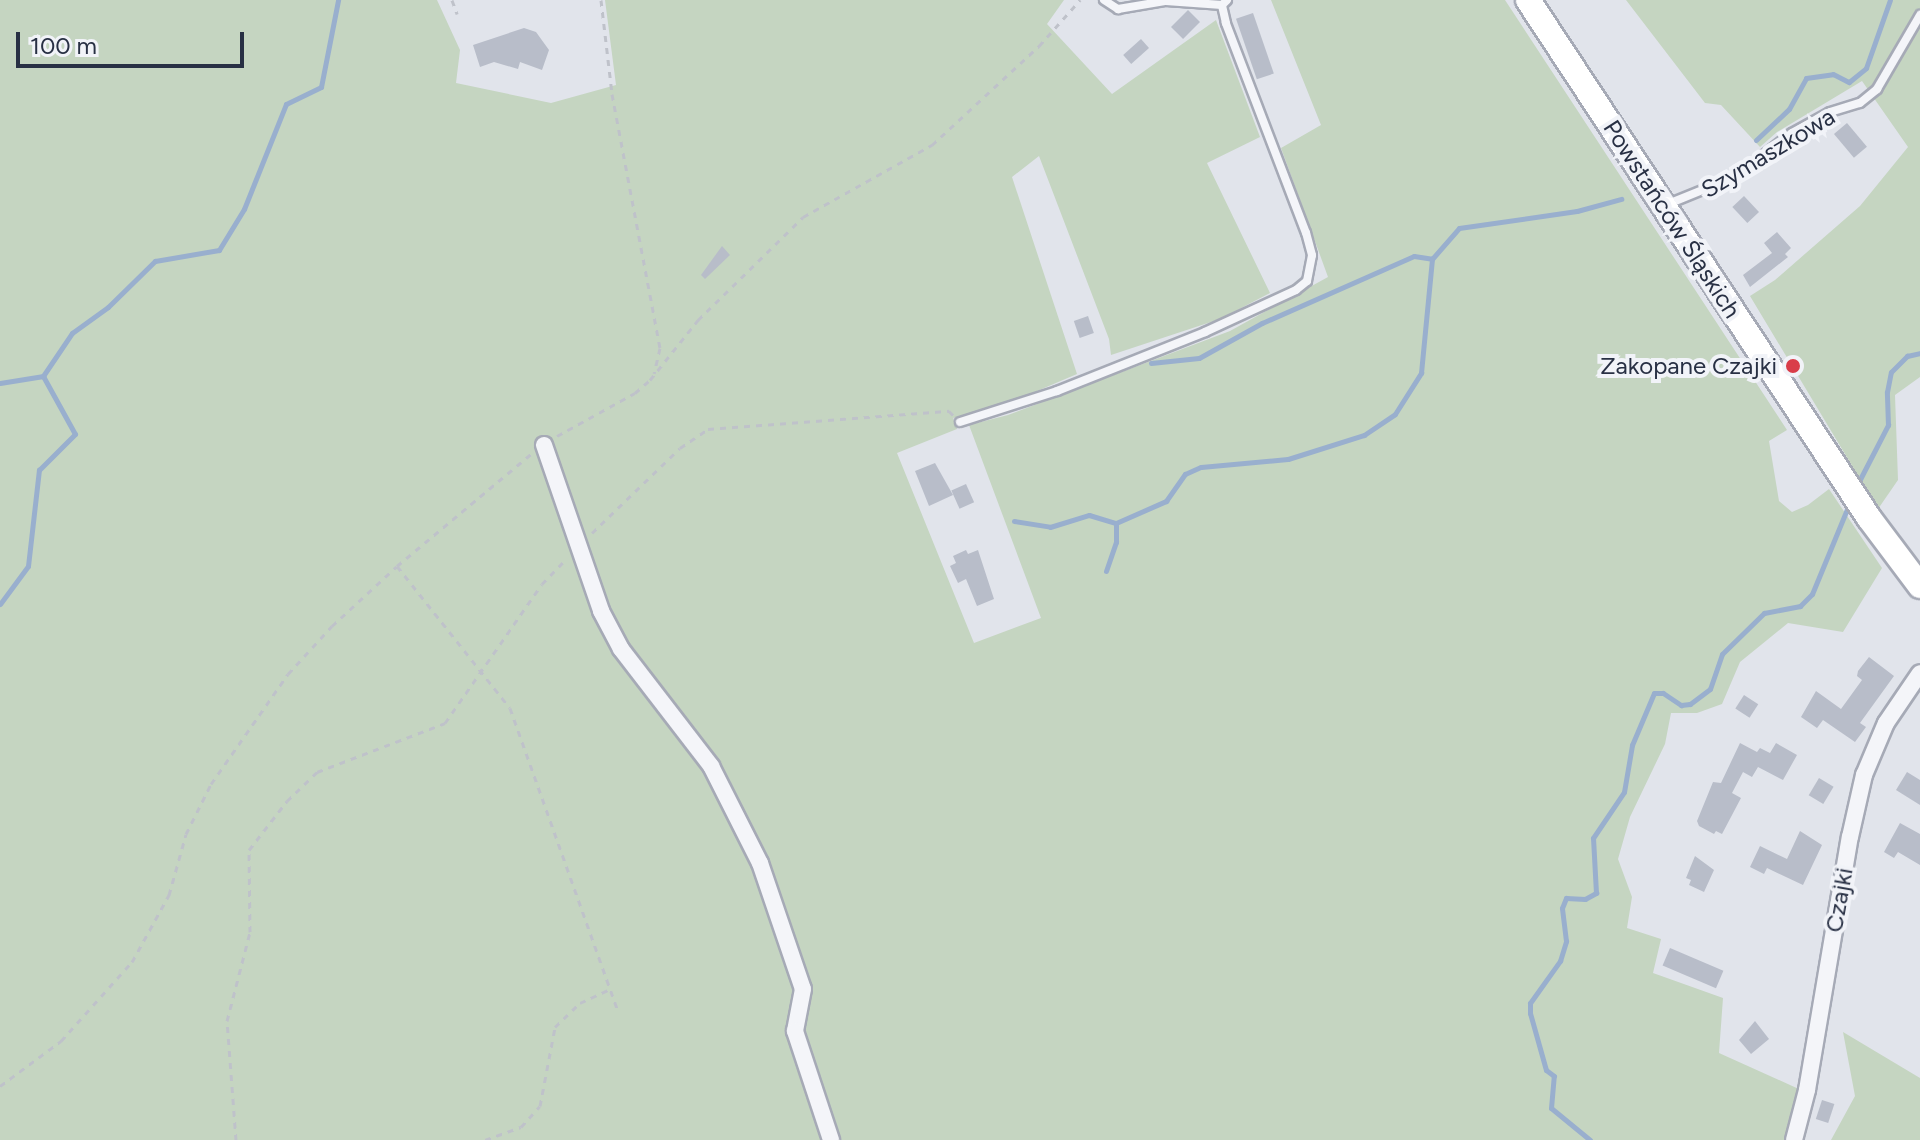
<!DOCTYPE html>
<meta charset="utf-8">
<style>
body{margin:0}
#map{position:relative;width:1920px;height:1140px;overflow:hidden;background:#e1e4eb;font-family:Figtree,sans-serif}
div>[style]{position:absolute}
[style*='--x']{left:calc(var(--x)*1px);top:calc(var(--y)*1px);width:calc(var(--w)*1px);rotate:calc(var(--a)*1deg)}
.green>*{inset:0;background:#c5d5c1}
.stream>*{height:5px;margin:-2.5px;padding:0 2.5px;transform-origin:2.5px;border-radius:2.5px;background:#99afce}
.building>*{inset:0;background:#b8bdc9;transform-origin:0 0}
.path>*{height:3px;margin-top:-1.5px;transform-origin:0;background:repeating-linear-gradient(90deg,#bfc2ca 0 6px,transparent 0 12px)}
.roads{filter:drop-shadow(2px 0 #a6aab6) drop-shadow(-2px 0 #a6aab6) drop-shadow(0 2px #a6aab6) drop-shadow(0 -2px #a6aab6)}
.lane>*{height:8px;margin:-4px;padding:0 4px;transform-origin:4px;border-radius:4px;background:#f4f5f9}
.street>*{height:16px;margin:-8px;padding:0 8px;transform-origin:8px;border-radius:8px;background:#f4f5f9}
.secondary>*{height:24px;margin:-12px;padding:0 12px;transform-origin:12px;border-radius:12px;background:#fff}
.dots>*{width:22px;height:22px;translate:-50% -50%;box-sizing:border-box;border:4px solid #f1f3f8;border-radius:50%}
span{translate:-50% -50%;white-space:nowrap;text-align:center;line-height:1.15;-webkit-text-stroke:8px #f1f3f8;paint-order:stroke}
.street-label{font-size:24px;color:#283044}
.poi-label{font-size:24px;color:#283044}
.right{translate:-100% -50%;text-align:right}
.scale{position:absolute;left:16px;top:32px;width:228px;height:36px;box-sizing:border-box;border:4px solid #283044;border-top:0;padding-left:10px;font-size:24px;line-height:28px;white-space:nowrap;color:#283044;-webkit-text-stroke:6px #f1f3f8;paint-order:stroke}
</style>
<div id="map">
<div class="green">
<i style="clip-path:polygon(0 0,437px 0,460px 50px,456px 83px,551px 103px,616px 85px,605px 0,1064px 0,1047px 24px,1112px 94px,1216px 20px,1260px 137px,1207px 163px,1270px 293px,1220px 319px,1111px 355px,1109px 339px,1039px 156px,1012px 177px,1077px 374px,1016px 400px,953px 418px,957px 429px,897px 453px,974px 643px,1041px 618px,969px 425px,1008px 415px,1230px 331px,1328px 277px,1281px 148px,1321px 125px,1271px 0,1505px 0,1787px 430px,1769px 441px,1779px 501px,1792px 512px,1808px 505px,1829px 489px,1882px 568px,1843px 632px,1788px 623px,1740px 662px,1722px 704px,1697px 713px,1671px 713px,1665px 744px,1630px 817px,1618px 859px,1632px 897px,1627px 928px,1661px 939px,1653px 973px,1723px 998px,1719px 1053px,1801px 1090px,1787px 1140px,0 1140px)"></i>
<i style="clip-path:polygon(1626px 0,1920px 0,1920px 377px,1895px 395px,1898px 480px,1878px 509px,1750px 296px,1775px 280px,1860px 206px,1908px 147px,1862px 81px,1777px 132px,1760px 147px,1721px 105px,1705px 103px)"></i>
<i style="clip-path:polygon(1843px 1032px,1920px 1078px,1920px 1140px,1831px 1140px,1855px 1096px)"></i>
</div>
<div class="stream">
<i style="--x:1756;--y:140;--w:45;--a:-43.2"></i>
<i style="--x:1789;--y:109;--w:35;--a:-61"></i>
<i style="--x:1806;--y:78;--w:27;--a:-8"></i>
<i style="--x:1833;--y:74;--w:18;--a:27"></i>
<i style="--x:1849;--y:82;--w:22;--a:-39"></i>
<i style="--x:1866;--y:68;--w:72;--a:-70.6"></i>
<i style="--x:1151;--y:363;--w:48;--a:-5.9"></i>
<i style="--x:1199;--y:358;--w:72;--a:-29.1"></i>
<i style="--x:1262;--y:323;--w:166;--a:-23.8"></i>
<i style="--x:1414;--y:256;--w:18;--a:9"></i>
<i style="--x:0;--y:383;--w:44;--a:-9.2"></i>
<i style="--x:1857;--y:485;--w:68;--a:-62.7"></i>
<i style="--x:1888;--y:425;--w:33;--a:-92"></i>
<i style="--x:1887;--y:392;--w:20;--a:-79"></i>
<i style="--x:1891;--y:372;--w:23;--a:-45"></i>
<i style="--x:1907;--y:356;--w:13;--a:-13"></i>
<i style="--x:1014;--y:521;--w:36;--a:9"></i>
<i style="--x:1050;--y:527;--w:41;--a:-17.1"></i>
<i style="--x:1089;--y:515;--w:28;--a:17"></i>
<i style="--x:1116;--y:523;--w:55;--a:-23.7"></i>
<i style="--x:1166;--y:501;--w:33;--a:-55"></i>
<i style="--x:1185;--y:474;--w:17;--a:-24"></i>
<i style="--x:1201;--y:467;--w:87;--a:-5.3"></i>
<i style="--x:1288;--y:459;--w:80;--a:-17.5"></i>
<i style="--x:1364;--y:435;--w:37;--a:-34"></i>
<i style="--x:1395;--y:414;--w:49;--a:-57.6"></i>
<i style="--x:1421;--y:373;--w:115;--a:-84.5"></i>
<i style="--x:1432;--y:259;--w:41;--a:-48.9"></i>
<i style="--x:1459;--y:228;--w:119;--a:-8.2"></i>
<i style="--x:1577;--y:211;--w:46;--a:-15.3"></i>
<i style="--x:1106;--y:571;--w:31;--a:-71"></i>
<i style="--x:1116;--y:542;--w:19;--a:-90"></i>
<i style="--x:0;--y:604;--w:47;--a:-53.6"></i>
<i style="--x:28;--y:566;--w:97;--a:-83.5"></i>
<i style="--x:39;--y:470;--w:51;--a:-45"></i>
<i style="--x:75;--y:434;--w:66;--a:-118.9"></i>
<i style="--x:43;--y:376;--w:52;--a:-56"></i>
<i style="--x:72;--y:333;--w:44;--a:-35.8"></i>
<i style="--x:108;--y:307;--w:66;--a:-44.4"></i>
<i style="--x:155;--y:261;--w:65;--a:-9.8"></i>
<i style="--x:219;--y:250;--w:48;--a:-58.6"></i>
<i style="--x:244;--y:209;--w:113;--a:-68.2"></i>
<i style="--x:286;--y:104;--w:39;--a:-26"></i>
<i style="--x:321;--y:87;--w:89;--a:-78.9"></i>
<i style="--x:1590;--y:1140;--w:50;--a:-140.6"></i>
<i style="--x:1551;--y:1108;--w:32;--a:-85"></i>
<i style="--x:1554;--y:1076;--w:10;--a:-143"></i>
<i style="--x:1546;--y:1070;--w:59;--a:-105.7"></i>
<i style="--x:1530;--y:1013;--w:10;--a:-90"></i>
<i style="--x:1530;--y:1003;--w:52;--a:-54.5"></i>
<i style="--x:1560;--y:961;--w:21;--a:-73"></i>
<i style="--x:1566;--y:941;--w:33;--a:-97"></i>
<i style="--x:1562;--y:908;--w:11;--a:-68"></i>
<i style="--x:1566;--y:898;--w:19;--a:3"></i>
<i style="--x:1585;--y:899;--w:13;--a:-29"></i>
<i style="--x:1596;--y:893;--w:55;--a:-93.1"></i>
<i style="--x:1593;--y:838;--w:55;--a:-56"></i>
<i style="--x:1624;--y:792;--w:48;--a:-80.3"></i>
<i style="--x:1632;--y:745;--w:56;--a:-67.1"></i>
<i style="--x:1654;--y:693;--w:9;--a:0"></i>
<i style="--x:1663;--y:693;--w:22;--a:34"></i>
<i style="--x:1681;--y:705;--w:9;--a:-6"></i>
<i style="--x:1690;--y:704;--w:25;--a:-37"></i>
<i style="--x:1710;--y:689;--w:37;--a:-71"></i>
<i style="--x:1722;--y:654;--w:59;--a:-44.3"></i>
<i style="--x:1764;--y:613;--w:37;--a:-11"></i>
<i style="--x:1800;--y:606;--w:17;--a:-45"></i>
<i style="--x:1812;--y:594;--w:100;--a:-67.6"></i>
</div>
<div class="building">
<i style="left:1188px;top:10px;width:17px;height:24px;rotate:45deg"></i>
<i style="left:1253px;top:13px;width:64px;height:18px;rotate:71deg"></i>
<i style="clip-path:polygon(524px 28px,536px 32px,549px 50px,542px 70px,520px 62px,518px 69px,494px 62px,480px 67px,473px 45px)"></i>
<i style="left:1141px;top:39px;width:12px;height:24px;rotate:48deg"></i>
<i style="left:1847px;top:123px;width:31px;height:17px;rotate:50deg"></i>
<i style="left:1744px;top:196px;width:22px;height:16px;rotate:47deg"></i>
<i style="clip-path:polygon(1777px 232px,1791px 248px,1785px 254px,1788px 257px,1750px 287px,1743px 275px,1772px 253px,1764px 243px)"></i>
<i style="clip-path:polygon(722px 246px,730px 255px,705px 279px,701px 275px)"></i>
<i style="left:1088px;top:316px;width:18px;height:15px;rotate:71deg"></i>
<i style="clip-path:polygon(935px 463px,953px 495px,929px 506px,915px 471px)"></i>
<i style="left:966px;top:484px;width:20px;height:16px;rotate:66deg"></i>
<i style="clip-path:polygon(966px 550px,968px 554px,978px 550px,994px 599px,977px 606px,966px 579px,958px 583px,950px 566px,956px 563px,953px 556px)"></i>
<i style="clip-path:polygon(1869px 657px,1894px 676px,1860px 723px,1866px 727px,1855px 742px,1823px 720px,1817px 728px,1801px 717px,1816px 691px,1841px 709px,1862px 680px,1857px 676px,1858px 671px)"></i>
<i style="left:1744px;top:695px;width:17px;height:16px;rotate:33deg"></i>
<i style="clip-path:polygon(1740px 743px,1757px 752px,1760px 748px,1770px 753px,1776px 743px,1797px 755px,1783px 780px,1758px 767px,1752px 777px,1743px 772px,1732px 793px,1741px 798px,1722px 834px,1716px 831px,1714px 834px,1699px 826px,1697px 821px,1713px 782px,1721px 783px)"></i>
<i style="clip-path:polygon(1907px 772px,1920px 780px,1920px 805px,1896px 790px)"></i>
<i style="left:1819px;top:778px;width:17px;height:20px;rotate:31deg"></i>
<i style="clip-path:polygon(1900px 823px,1920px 834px,1920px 865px,1898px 852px,1894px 858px,1884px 852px)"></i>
<i style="clip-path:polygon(1800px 831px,1822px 845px,1803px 885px,1767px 868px,1764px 874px,1750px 867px,1760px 846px,1787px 859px)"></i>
<i style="clip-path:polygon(1695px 856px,1714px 870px,1704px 892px,1689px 885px,1691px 880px,1686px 878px)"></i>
<i style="left:1670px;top:948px;width:58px;height:19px;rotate:23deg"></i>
<i style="clip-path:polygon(1755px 1021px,1769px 1039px,1751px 1054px,1739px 1040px)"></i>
<i style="left:1822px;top:1100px;width:13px;height:20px;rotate:18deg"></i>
</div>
<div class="path">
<i style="--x:452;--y:0;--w:15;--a:70"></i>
<i style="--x:601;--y:0;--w:95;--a:83.3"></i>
<i style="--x:612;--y:94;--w:258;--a:79.3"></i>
<i style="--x:660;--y:348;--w:26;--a:103"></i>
<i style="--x:557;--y:436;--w:89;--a:-28.9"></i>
<i style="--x:635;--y:393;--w:20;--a:-41"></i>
<i style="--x:650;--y:380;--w:77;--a:-51.3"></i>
<i style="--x:698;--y:320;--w:147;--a:-44.4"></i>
<i style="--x:803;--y:217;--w:148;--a:-29.2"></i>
<i style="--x:932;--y:145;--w:146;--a:-42.8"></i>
<i style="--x:1039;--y:46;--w:62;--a:-48.3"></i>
<i style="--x:592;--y:533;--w:122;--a:-44"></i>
<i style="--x:680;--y:448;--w:34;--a:-34"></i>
<i style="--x:708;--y:429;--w:242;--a:-4.3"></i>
<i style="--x:949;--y:411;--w:7;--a:45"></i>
<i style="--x:397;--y:566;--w:181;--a:51.5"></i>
<i style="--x:510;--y:708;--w:322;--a:70.4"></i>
<i style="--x:0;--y:1086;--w:76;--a:-36.4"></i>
<i style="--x:61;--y:1041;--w:106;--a:-48.1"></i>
<i style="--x:132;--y:962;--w:77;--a:-61.1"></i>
<i style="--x:169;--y:895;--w:63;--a:-74.4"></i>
<i style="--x:186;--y:834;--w:56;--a:-63.4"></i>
<i style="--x:211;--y:784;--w:134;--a:-55"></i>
<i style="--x:288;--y:674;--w:65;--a:-47.5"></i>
<i style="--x:332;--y:626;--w:88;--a:-42.7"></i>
<i style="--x:397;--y:566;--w:175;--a:-39.9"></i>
<i style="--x:236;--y:1140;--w:119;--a:-94.3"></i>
<i style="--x:227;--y:1021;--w:92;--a:-75.5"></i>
<i style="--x:250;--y:932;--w:82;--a:-90.7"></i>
<i style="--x:249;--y:850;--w:62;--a:-52.2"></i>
<i style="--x:287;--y:801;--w:42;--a:-44"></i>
<i style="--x:317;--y:772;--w:137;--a:-20.9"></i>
<i style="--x:445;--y:723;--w:169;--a:-55.1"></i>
<i style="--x:542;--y:584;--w:36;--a:-46"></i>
<i style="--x:485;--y:1140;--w:38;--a:-20"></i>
<i style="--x:521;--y:1127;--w:28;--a:-48"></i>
<i style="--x:540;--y:1106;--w:80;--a:-79.2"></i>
<i style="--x:555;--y:1027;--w:35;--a:-44"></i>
<i style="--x:580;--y:1003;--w:33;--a:-25"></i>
</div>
<div class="roads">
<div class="lane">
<i style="--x:1104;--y:0;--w:17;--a:33"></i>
<i style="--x:1118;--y:9;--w:49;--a:-9.5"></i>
<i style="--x:1166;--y:1;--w:56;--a:4.1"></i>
<i style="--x:1668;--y:204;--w:74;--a:-22.1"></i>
<i style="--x:1737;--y:176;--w:70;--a:-38"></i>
<i style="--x:1792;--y:133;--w:43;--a:-28.9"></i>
<i style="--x:1830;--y:112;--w:31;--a:-17"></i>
<i style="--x:1860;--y:103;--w:22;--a:-39"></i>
<i style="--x:1877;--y:89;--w:86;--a:-59.8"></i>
<i style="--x:960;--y:422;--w:102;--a:-17.7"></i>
<i style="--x:1057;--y:391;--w:159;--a:-21.7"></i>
<i style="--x:1205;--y:332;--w:100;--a:-24.8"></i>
<i style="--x:1296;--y:290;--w:14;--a:-39"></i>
<i style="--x:1307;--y:281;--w:26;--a:-79"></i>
<i style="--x:1312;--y:255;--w:23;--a:-105"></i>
<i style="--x:1306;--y:233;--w:225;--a:-110.9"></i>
<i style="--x:1226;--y:23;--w:18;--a:-103"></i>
<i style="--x:1222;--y:5;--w:7;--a:-45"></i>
</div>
<div class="street">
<i style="--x:544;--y:445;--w:176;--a:71"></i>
<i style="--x:601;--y:611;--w:43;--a:62.2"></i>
<i style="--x:621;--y:649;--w:148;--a:52.4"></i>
<i style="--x:711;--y:766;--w:109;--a:63.2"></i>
<i style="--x:760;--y:863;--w:133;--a:71.2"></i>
<i style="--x:803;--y:989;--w:43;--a:100.8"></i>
<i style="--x:795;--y:1031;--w:115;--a:71.7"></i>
<i style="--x:1794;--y:1140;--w:52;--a:-75.4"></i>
<i style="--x:1807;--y:1090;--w:257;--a:-80.4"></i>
<i style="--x:1850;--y:837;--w:64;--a:-77.3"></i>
<i style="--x:1864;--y:775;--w:56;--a:-67.1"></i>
<i style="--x:1886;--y:723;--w:60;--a:-55.8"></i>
</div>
<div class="secondary">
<i style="--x:1528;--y:0;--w:620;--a:56.64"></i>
<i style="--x:1869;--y:518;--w:85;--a:53.1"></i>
</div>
</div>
<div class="dots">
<i style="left:1793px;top:366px;background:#d93d49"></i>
</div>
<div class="street-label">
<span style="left:1768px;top:153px;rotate:-31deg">Szymaszkowa</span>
<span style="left:1672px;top:219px;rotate:57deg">Powstańców Śląskich</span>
<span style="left:1839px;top:900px;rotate:-80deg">Czajki</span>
</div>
<div class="poi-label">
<span class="right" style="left:1777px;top:366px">Zakopane Czajki</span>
</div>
<div class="scale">100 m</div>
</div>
